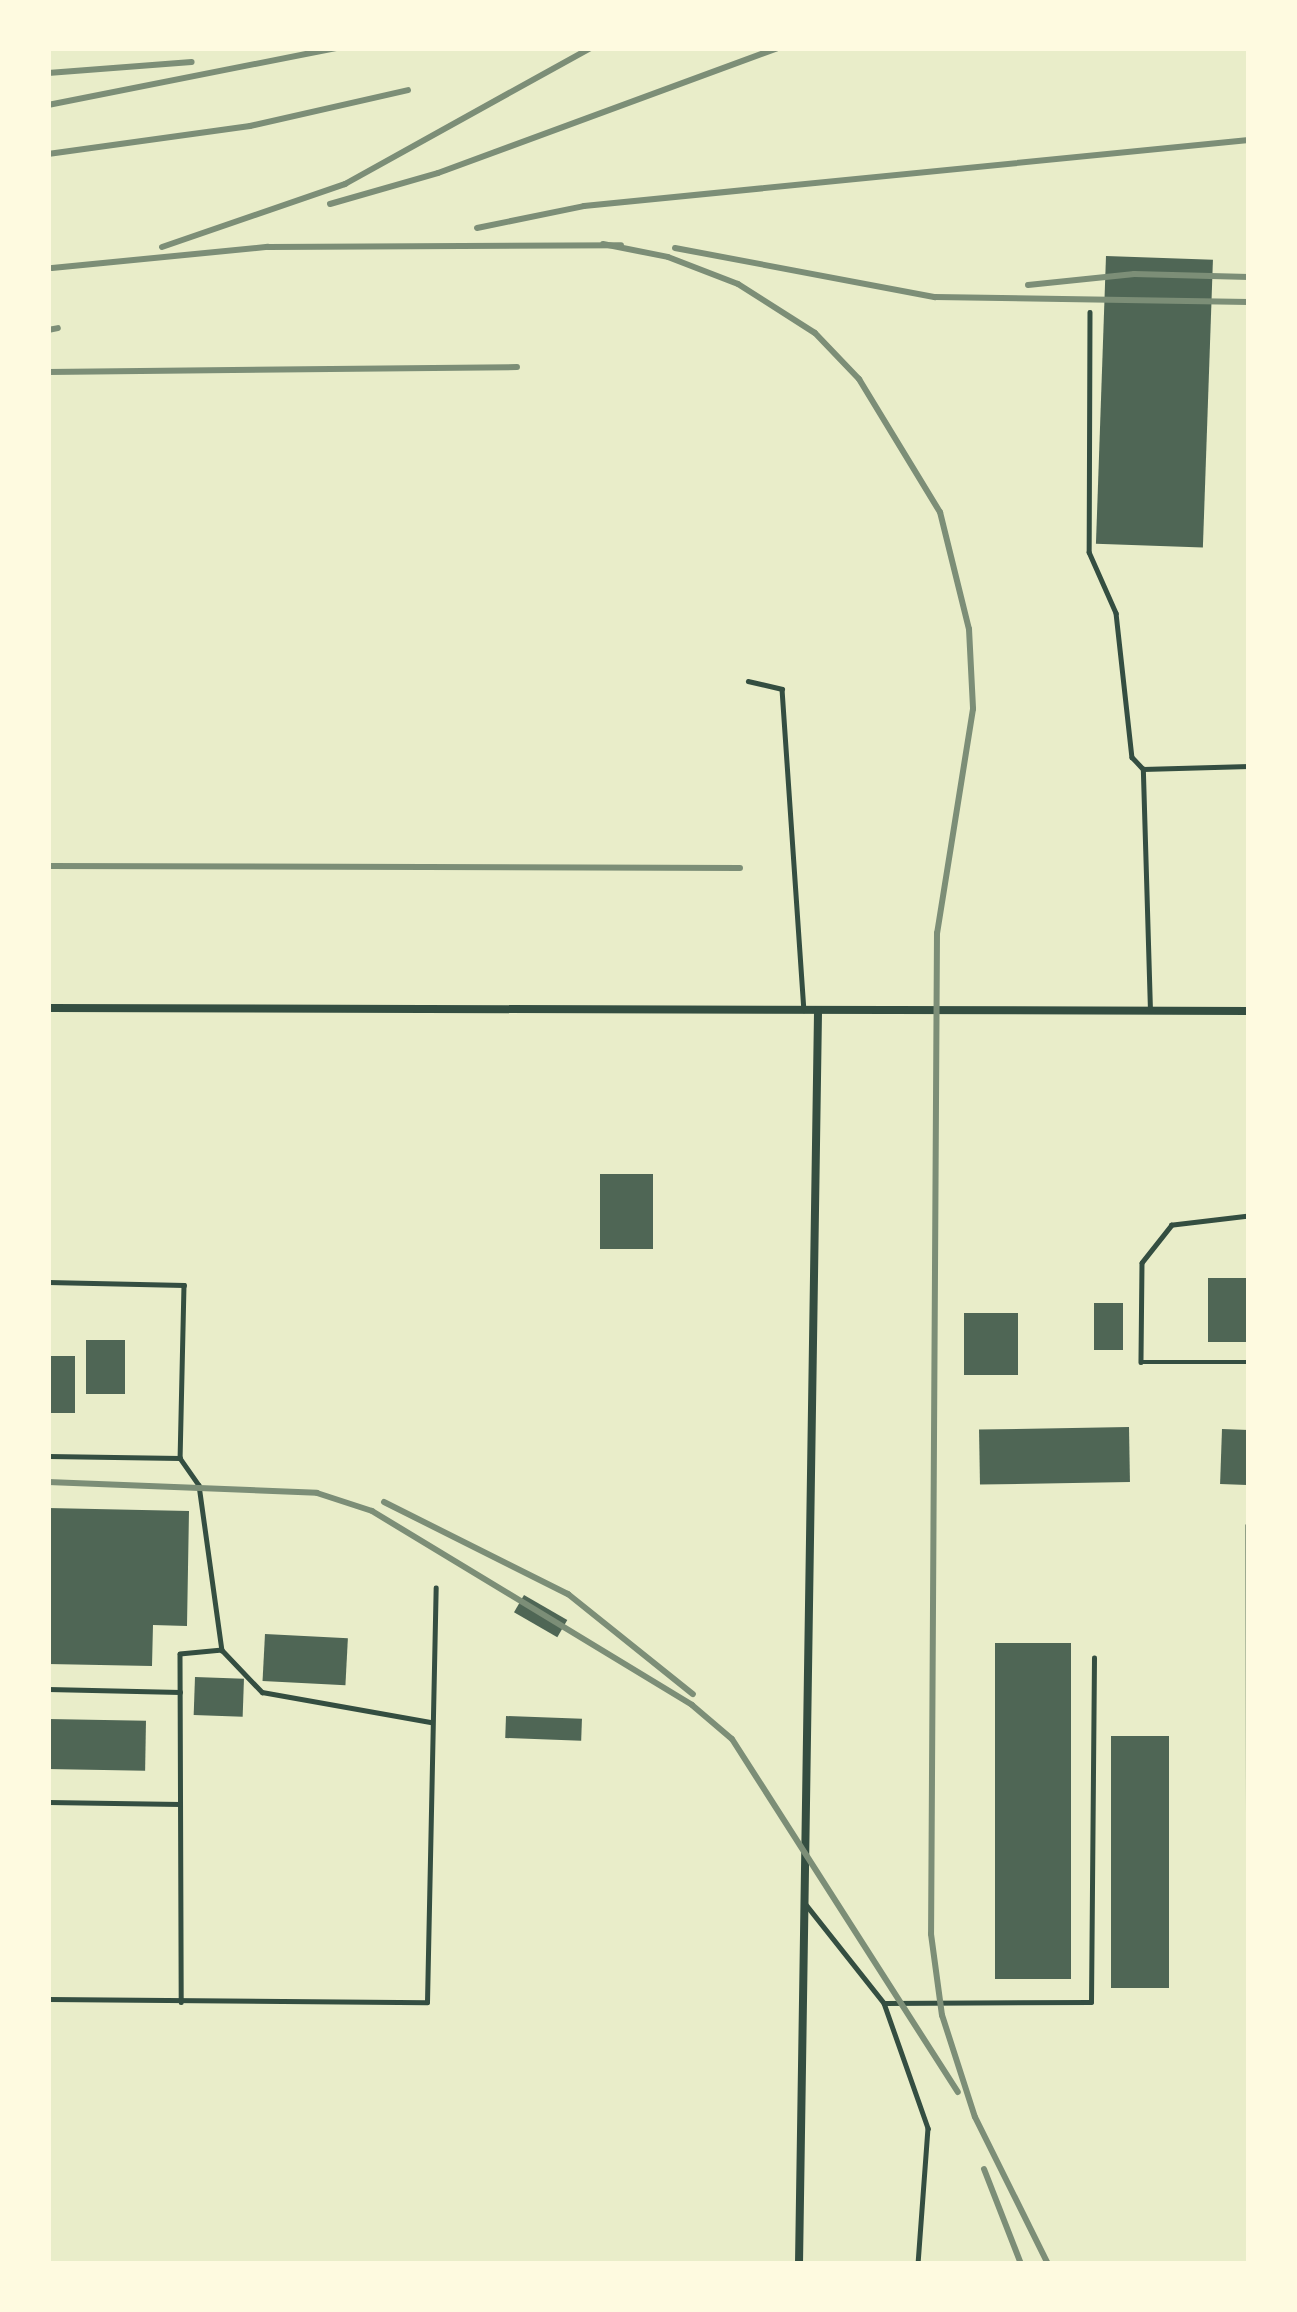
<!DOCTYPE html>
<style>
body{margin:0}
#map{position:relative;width:1297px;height:2312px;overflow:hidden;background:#e9edc9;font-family:"Sofia Sans Condensed",sans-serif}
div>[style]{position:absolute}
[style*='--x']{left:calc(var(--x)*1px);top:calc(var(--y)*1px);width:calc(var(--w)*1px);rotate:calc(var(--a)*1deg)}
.building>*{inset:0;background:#4f6655;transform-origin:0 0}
.service>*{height:4.5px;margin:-2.25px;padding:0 2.25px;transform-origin:2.25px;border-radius:2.25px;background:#344e41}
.minor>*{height:8px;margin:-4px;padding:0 4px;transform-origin:4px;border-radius:4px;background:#344e41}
.rail>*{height:6px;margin:-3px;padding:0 3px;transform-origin:3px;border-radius:3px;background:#7c8e77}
span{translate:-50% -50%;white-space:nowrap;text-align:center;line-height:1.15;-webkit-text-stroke:12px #fefae0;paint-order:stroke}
.frame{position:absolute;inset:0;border:51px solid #fefae0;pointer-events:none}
</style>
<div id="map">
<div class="building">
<i style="left:1106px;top:256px;width:107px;height:288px;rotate:2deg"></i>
<i style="left:600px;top:1174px;width:53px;height:75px"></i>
<i style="left:1208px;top:1278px;width:41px;height:64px"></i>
<i style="left:1123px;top:1303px;width:47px;height:29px;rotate:90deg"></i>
<i style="left:964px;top:1313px;width:54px;height:62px"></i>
<i style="left:86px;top:1340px;width:39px;height:54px"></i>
<i style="left:48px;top:1356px;width:27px;height:57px"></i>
<i style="left:1129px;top:1427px;width:55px;height:150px;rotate:89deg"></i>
<i style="left:1222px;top:1429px;width:27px;height:55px;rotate:2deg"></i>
<i style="clip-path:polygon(48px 1508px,189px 1511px,187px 1626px,153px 1625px,152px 1666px,48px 1664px)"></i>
<i style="left:524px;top:1595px;width:50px;height:20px;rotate:30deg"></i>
<i style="left:265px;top:1634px;width:83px;height:47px;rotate:3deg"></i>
<i style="left:995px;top:1643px;width:76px;height:336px"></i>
<i style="left:195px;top:1677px;width:49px;height:38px;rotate:2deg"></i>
<i style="left:506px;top:1716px;width:76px;height:22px;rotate:2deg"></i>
<i style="left:48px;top:1719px;width:98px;height:50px;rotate:1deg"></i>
<i style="left:1111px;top:1736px;width:58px;height:252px"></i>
</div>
<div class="service">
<i style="--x:1090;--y:312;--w:240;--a:90.2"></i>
<i style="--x:1089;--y:552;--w:67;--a:66.1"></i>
<i style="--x:1116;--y:613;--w:145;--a:83.7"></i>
<i style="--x:1132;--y:757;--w:16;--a:47"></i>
<i style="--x:748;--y:681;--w:35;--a:13"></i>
<i style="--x:782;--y:689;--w:322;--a:86.1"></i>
<i style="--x:1150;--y:1011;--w:242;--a:-91.7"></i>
<i style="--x:1143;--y:769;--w:106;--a:-1.6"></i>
<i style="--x:1249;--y:1216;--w:78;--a:173.3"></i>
<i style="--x:1172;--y:1225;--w:48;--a:128.3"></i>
<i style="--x:1142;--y:1263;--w:99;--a:90.6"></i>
<i style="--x:1141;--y:1362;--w:108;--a:0"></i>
<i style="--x:48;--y:1282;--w:136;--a:1.3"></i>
<i style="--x:184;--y:1285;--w:173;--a:91.3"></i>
<i style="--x:48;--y:1456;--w:132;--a:0.9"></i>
<i style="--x:180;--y:1458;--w:33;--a:55"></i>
<i style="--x:199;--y:1485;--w:167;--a:82.1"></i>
<i style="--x:222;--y:1650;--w:42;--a:174.6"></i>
<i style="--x:180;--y:1654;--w:348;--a:89.8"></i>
<i style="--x:1248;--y:1525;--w:595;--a:89.9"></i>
<i style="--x:223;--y:1651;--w:57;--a:46.4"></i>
<i style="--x:262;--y:1692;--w:172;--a:10.1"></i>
<i style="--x:48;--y:1689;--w:132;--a:1.3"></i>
<i style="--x:48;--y:1802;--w:132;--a:0.9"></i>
<i style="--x:804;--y:1902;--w:129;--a:51.6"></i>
<i style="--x:884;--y:2003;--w:133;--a:70.6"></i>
<i style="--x:928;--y:2128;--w:136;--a:94.2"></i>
<i style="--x:48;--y:1999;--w:379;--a:0.5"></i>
<i style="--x:427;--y:2002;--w:414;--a:-88.8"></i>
<i style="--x:884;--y:2003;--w:207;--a:-0.3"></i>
<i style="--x:1091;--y:2002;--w:344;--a:-89.5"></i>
</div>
<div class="minor">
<i style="--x:48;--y:1008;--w:1201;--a:0.14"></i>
<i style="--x:799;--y:2264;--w:1254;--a:-89.13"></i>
</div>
<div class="rail">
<i style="--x:48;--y:73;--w:144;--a:-4.4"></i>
<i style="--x:48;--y:105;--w:295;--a:-11.2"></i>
<i style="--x:48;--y:154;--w:204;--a:-7.9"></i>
<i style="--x:250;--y:126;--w:162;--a:-12.8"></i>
<i style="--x:330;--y:204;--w:112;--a:-16"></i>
<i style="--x:438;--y:173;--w:361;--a:-20.2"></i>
<i style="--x:477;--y:228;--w:109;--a:-11.6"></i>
<i style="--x:584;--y:206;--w:668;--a:-5.67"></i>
<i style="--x:603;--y:244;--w:66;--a:11.3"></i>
<i style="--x:668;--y:257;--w:75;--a:21.1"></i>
<i style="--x:738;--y:284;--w:91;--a:32.5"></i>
<i style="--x:815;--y:333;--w:64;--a:46.3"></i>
<i style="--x:859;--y:379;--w:156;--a:58.7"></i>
<i style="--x:940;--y:512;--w:121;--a:76.1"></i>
<i style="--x:969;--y:629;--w:80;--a:87.1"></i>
<i style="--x:973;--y:709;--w:227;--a:99.1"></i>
<i style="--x:937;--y:933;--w:1001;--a:90.34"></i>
<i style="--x:931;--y:1934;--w:82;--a:82.3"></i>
<i style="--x:942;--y:2015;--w:107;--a:72.1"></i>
<i style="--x:975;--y:2117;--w:164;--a:63.6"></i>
<i style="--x:162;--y:247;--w:194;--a:-19"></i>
<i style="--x:345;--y:184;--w:280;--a:-29"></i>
<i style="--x:675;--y:248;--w:265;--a:10.7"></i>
<i style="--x:935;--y:297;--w:314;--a:0.9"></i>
<i style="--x:52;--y:268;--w:217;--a:-5.6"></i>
<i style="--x:268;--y:247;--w:353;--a:-0.3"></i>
<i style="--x:1028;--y:285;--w:107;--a:-5.9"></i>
<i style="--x:1134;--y:274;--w:115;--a:1.5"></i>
<i style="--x:48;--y:330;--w:10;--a:-11"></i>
<i style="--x:48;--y:372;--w:469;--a:-0.6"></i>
<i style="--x:48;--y:866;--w:692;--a:0.17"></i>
<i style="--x:48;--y:1482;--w:269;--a:2.3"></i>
<i style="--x:317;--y:1493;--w:58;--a:18.1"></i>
<i style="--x:372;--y:1511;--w:374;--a:31.2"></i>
<i style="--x:692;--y:1705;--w:52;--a:40.4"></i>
<i style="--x:732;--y:1739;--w:419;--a:57.4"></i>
<i style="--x:384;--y:1502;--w:206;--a:26.6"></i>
<i style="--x:568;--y:1594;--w:160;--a:38.7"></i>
<i style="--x:984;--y:2169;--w:102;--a:68.7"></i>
</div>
<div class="frame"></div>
</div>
